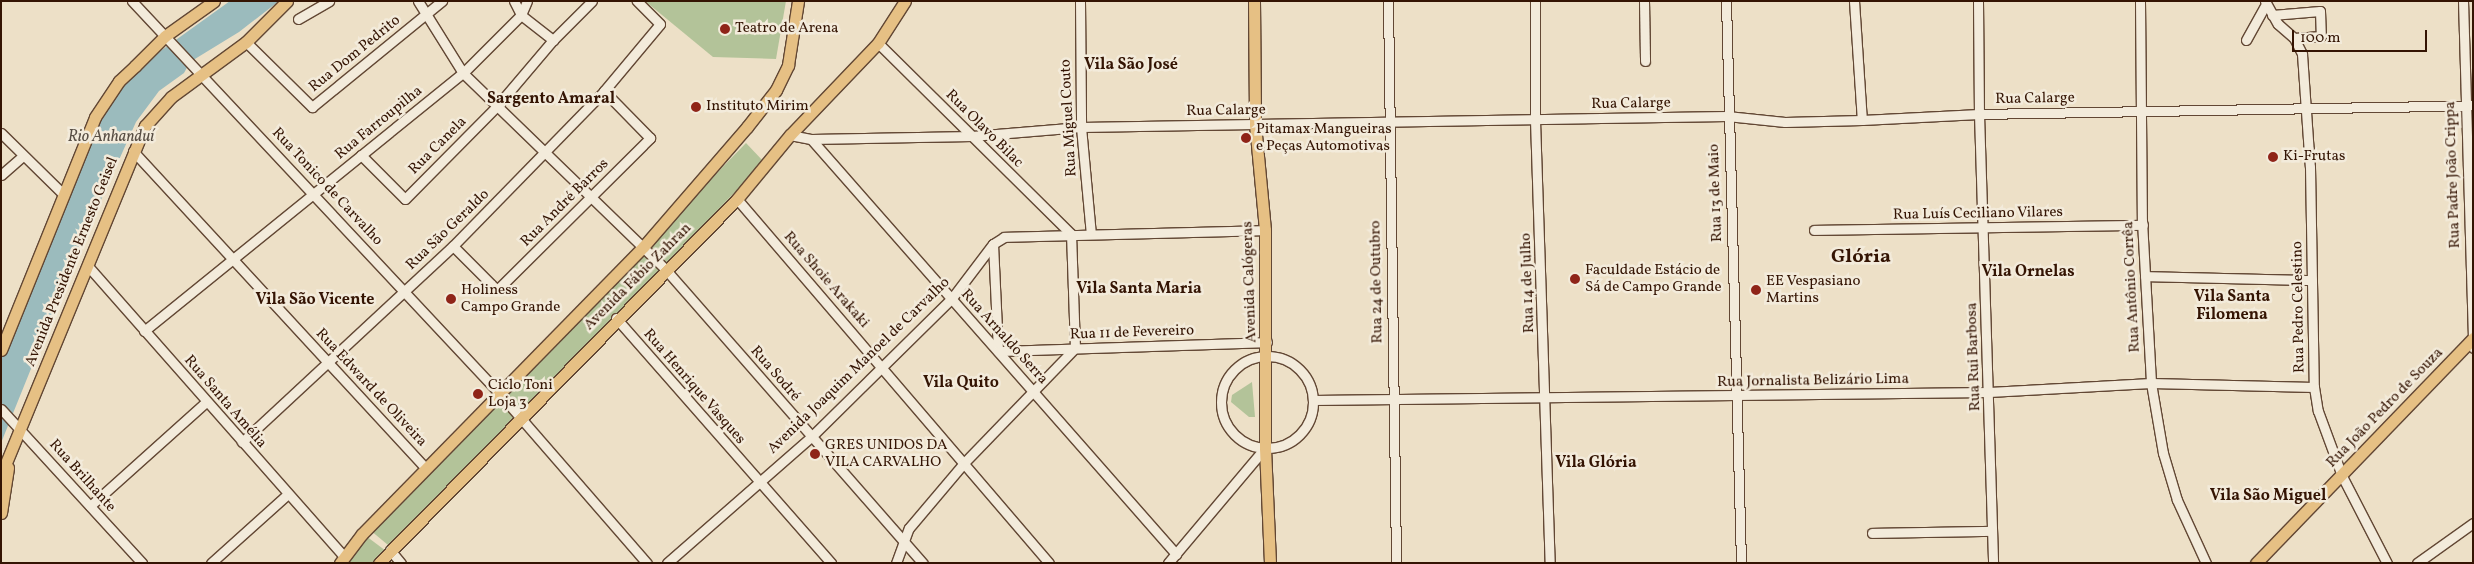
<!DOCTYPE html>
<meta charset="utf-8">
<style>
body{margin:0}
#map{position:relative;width:2474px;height:564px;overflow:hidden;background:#ede0c7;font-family:Vollkorn,serif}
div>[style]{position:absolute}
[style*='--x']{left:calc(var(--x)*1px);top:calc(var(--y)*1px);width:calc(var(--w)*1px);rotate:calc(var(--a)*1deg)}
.green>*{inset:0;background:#b3c399}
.water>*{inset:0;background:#9bbbbd}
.roads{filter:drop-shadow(1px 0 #624734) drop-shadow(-1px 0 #624734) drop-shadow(0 1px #624734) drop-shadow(0 -1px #624734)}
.minor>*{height:9px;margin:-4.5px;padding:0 4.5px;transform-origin:4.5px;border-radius:4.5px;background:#f3ebdb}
.minor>.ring{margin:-4.5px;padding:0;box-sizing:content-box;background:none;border:9px solid #f3ebdb;border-radius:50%}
.major>*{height:11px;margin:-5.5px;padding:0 5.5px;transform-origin:5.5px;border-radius:5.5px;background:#e6c084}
.dots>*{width:14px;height:14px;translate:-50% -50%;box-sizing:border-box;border:2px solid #f3ebdb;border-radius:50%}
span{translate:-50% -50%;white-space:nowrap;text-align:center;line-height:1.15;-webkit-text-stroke:5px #f3ebdb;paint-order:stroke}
.poi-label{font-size:15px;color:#341403}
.left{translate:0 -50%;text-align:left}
.street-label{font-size:15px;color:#341403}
.neighbourhood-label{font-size:16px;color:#341403;font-weight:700}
.water-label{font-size:16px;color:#584e44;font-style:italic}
.district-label{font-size:20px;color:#341403;font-weight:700}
.frame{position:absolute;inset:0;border:2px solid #341403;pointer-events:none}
.scale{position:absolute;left:2292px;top:30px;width:135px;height:22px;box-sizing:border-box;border:2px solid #341403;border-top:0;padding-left:6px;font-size:15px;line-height:18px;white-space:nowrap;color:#341403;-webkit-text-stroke:4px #f3ebdb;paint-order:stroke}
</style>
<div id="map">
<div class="green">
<i style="clip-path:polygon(645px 1px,786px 1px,776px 59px,713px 57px)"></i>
<i style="clip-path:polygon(746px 143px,764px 162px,572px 361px,388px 545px,370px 530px)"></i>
<i style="clip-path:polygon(1252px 382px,1255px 417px,1249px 417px,1231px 402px,1232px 395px)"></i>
<i style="clip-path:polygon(366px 536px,386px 551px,376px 563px,344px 563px)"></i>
</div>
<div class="water">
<i style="clip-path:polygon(230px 1px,279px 1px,239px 32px,190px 62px,184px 73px,159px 91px,136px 122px,83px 240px,1px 443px,1px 359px,105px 109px,124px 81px,141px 65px)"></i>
</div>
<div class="roads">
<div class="minor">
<i style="--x:132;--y:1;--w:537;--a:46.89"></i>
<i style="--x:499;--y:393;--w:225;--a:49"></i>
<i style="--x:418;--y:1;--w:85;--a:58"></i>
<i style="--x:463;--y:73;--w:284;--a:44.1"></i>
<i style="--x:667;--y:271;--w:388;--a:48.8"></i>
<i style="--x:514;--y:1;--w:16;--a:63"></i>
<i style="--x:521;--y:15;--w:41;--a:38"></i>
<i style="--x:1080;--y:1;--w:126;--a:89.5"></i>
<i style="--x:1081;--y:127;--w:107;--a:84.7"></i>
<i style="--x:1388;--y:1;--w:562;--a:89.18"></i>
<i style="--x:1535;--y:1;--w:119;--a:90"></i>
<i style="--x:1535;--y:120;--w:443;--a:88.1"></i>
<i style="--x:1644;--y:1;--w:60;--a:89"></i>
<i style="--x:1726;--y:1;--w:562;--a:88.47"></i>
<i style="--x:1854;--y:1;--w:119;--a:86.2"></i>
<i style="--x:1978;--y:1;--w:113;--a:89.5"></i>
<i style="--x:1979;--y:114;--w:449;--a:88.2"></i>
<i style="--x:2140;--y:1;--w:220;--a:89.5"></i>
<i style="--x:2142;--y:221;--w:162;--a:86.8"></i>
<i style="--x:2151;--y:383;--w:71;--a:80.3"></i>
<i style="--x:2163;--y:453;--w:49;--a:73.4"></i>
<i style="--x:2177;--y:500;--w:69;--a:65.3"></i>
<i style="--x:2265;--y:1;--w:26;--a:61"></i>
<i style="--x:2278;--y:24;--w:21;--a:41"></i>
<i style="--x:2294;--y:38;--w:18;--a:63"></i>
<i style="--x:2302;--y:54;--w:113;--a:86"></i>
<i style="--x:2310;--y:167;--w:220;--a:89"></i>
<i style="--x:2314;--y:387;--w:24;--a:81"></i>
<i style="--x:2318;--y:411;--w:69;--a:69.7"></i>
<i style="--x:2342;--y:476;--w:98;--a:62.7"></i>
<i style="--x:2463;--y:1;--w:347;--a:88.3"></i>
<i style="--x:2272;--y:15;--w:48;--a:-4.8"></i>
<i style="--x:2320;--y:11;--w:25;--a:88"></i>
<i style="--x:2321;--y:36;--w:27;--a:176"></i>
<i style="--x:298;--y:19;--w:36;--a:-30"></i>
<i style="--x:2246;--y:40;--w:39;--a:-61"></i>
<i style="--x:246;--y:42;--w:93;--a:44.6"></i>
<i style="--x:312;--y:107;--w:168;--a:-39.2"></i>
<i style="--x:878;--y:43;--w:272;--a:44.7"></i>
<i style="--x:1;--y:133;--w:86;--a:44.5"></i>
<i style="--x:790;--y:135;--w:21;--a:11"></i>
<i style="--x:811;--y:139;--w:161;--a:-1.1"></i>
<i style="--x:972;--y:136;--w:109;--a:-4.7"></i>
<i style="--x:1081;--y:127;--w:646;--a:-0.98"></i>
<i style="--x:1727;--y:116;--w:58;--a:5.9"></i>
<i style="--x:1785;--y:122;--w:77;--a:-1.5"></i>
<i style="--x:1862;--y:120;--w:117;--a:-2.9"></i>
<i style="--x:1979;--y:114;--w:494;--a:-1"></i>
<i style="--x:811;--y:139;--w:553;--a:48.67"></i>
<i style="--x:133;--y:151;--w:432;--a:47.3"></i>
<i style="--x:361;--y:155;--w:62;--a:45"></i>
<i style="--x:405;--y:199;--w:131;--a:-45.3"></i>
<i style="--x:497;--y:106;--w:87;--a:-49.7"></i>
<i style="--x:553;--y:40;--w:55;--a:-45"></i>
<i style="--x:1;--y:175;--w:29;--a:-41"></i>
<i style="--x:737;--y:199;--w:479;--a:49.4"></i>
<i style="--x:1814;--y:230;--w:329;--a:-0.9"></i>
<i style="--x:993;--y:244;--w:107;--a:87.3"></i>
<i style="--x:998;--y:351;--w:269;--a:-1.9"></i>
<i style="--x:453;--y:246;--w:62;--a:45"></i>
<i style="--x:497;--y:290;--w:216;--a:-44.8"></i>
<i style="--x:650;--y:138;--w:66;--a:-134.4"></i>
<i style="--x:87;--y:265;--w:389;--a:48.6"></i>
<i style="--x:2145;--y:276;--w:167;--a:1.4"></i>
<i style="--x:616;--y:318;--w:326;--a:48.7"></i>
<i style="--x:144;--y:331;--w:410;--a:-39"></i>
<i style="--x:463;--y:73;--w:82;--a:-45"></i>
<i style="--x:521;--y:15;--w:15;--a:-67"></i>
<i class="ring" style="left:1221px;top:356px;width:83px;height:83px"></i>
<i style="--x:1313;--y:400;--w:676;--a:-0.68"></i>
<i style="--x:1989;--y:392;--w:162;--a:-3.2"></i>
<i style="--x:2151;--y:383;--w:163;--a:1.4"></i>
<i style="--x:1;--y:409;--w:209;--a:47.5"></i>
<i style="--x:242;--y:442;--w:288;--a:-42.9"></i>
<i style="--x:453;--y:246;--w:216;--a:-45.7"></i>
<i style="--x:604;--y:91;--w:87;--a:-50.1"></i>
<i style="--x:660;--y:24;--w:33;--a:-135"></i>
<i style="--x:90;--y:506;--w:156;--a:-41.9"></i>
<i style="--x:1872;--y:533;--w:120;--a:-1"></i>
<i style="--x:390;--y:550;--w:17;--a:50"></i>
<i style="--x:211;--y:563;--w:103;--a:-41.9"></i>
<i style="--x:667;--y:563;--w:193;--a:-41.2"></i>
<i style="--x:812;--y:436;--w:197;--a:-44.6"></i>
<i style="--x:952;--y:298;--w:68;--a:-52.8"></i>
<i style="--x:993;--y:244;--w:13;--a:-32"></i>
<i style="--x:1004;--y:237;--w:261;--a:-1.5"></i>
<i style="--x:896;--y:563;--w:37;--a:-70"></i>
<i style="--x:909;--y:528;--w:84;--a:-49.8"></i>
<i style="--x:963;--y:464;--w:161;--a:-46"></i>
<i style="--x:1075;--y:348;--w:114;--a:-92"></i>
<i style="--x:1168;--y:563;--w:150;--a:-49.9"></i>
<i style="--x:2417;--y:563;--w:69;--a:-35.5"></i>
</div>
<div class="major">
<i style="--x:1254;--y:1;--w:123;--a:89.5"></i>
<i style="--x:1255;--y:124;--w:106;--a:84.6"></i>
<i style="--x:1265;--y:230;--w:218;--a:90"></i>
<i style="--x:1265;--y:448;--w:115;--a:87.5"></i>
<i style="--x:1;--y:350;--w:251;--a:-68"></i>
<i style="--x:95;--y:117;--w:43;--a:-56.3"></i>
<i style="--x:119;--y:81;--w:22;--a:-43"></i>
<i style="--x:135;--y:66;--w:42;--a:-45"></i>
<i style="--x:165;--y:36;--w:60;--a:-35.5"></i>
<i style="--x:1;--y:475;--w:378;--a:-67.6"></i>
<i style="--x:145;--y:126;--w:39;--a:-48"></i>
<i style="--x:171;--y:97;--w:93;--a:-36.3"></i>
<i style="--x:246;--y:42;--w:58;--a:-45"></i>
<i style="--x:1;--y:513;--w:46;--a:-81.2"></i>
<i style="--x:340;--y:563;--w:36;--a:-53"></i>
<i style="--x:362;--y:534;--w:402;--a:-45.6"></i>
<i style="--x:643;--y:247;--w:159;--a:-49.1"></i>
<i style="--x:747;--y:127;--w:47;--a:-51.9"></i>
<i style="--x:776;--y:90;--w:28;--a:-64"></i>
<i style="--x:788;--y:65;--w:65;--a:-81.1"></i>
<i style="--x:379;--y:563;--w:511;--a:-45.48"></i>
<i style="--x:737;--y:199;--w:83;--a:-50.4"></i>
<i style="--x:790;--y:135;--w:127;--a:-46.3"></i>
<i style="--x:878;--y:43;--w:50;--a:-57.3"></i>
<i style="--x:2256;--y:563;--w:313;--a:-46"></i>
</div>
</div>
<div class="dots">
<i style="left:725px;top:29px;background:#8f2418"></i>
<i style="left:696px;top:107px;background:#8f2418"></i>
<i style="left:1246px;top:138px;background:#8f2418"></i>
<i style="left:2273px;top:157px;background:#8f2418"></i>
<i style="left:1575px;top:279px;background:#8f2418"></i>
<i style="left:1756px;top:290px;background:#8f2418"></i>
<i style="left:451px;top:299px;background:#8f2418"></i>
<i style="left:478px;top:394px;background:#8f2418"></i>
<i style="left:815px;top:454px;background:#8f2418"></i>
</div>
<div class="poi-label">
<span class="left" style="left:735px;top:29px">Teatro de Arena</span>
<span class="left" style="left:706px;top:107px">Instituto Mirim</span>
<span class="left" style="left:1256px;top:138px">Pitamax Mangueiras<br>e Peças Automotivas</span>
<span class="left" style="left:2283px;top:157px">Ki-Frutas</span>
<span class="left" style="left:1585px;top:279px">Faculdade Estácio de<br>Sá de Campo Grande</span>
<span class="left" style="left:1766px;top:290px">EE Vespasiano<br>Martins</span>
<span class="left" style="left:461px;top:299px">Holiness<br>Campo Grande</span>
<span class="left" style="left:488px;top:394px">Ciclo Toni<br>Loja 3</span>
<span class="left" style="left:825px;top:454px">GRES UNIDOS DA<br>VILA CARVALHO</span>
</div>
<div class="street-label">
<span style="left:355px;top:54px;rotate:-39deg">Rua Dom Pedrito</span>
<span style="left:2035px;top:99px;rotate:-1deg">Rua Calarge</span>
<span style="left:1631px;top:104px;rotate:-1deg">Rua Calarge</span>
<span style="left:1226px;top:111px;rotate:-1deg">Rua Calarge</span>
<span style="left:1069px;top:118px;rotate:-93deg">Rua Miguel Couto</span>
<span style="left:379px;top:123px;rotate:-39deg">Rua Farroupilha</span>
<span style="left:984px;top:129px;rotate:45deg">Rua Olavo Bilac</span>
<span style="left:438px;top:146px;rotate:-45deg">Rua Canela</span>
<span style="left:2453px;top:175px;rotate:-92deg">Rua Padre João Crippa</span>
<span style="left:327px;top:187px;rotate:47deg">Rua Tonico de Carvalho</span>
<span style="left:1716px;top:193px;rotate:-92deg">Rua 13 de Maio</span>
<span style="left:565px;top:203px;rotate:-45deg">Rua André Barros</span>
<span style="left:1978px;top:214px;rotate:-1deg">Rua Luís Ceciliano Vilares</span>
<span style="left:448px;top:230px;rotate:-44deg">Rua São Geraldo</span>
<span style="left:72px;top:262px;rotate:-68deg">Avenida Presidente Ernesto Geisel</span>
<span style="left:638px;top:277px;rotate:-45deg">Avenida Fábio Zahran</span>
<span style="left:826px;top:280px;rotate:49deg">Rua Shoie Arakaki</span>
<span style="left:1250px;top:282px;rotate:-92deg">Avenida Calógeras</span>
<span style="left:1377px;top:282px;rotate:-91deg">Rua 24 de Outubro</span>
<span style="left:1528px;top:283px;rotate:-92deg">Rua 14 de Julho</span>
<span style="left:2132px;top:287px;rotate:-93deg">Rua Antônio Corrêa</span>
<span style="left:2299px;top:307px;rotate:-91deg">Rua Pedro Celestino</span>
<span style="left:1132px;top:333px;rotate:-2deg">Rua 11 de Fevereiro</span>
<span style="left:1004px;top:337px;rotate:48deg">Rua Arnaldo Serra</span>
<span style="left:1974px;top:357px;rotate:-92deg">Rua Rui Barbosa</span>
<span style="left:859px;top:366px;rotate:-44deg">Avenida Joaquim Manoel de Carvalho</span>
<span style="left:775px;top:374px;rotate:49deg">Rua Sodré</span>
<span style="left:1813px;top:381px;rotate:-1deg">Rua Jornalista Belizário Lima</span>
<span style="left:694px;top:387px;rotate:49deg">Rua Henrique Vasques</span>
<span style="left:371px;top:388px;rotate:47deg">Rua Edward de Oliveira</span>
<span style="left:225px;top:402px;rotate:49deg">Rua Santa Amélia</span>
<span style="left:2385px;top:408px;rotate:-46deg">Rua João Pedro de Souza</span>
<span style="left:82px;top:476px;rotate:48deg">Rua Brilhante</span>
</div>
<div class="neighbourhood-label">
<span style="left:1131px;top:65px">Vila São José</span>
<span style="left:551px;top:99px">Sargento Amaral</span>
<span style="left:2028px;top:272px">Vila Ornelas</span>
<span style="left:1139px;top:289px">Vila Santa Maria</span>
<span style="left:2232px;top:306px">Vila Santa<br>Filomena</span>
<span style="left:315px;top:300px">Vila São Vicente</span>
<span style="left:961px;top:383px">Vila Quito</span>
<span style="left:1596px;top:463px">Vila Glória</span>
<span style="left:2268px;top:496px">Vila São Miguel</span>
</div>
<div class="water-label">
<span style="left:111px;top:137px">Rio Anhanduí</span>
</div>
<div class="district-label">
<span style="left:1861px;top:257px">Glória</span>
</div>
<div class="frame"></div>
<div class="scale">100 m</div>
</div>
